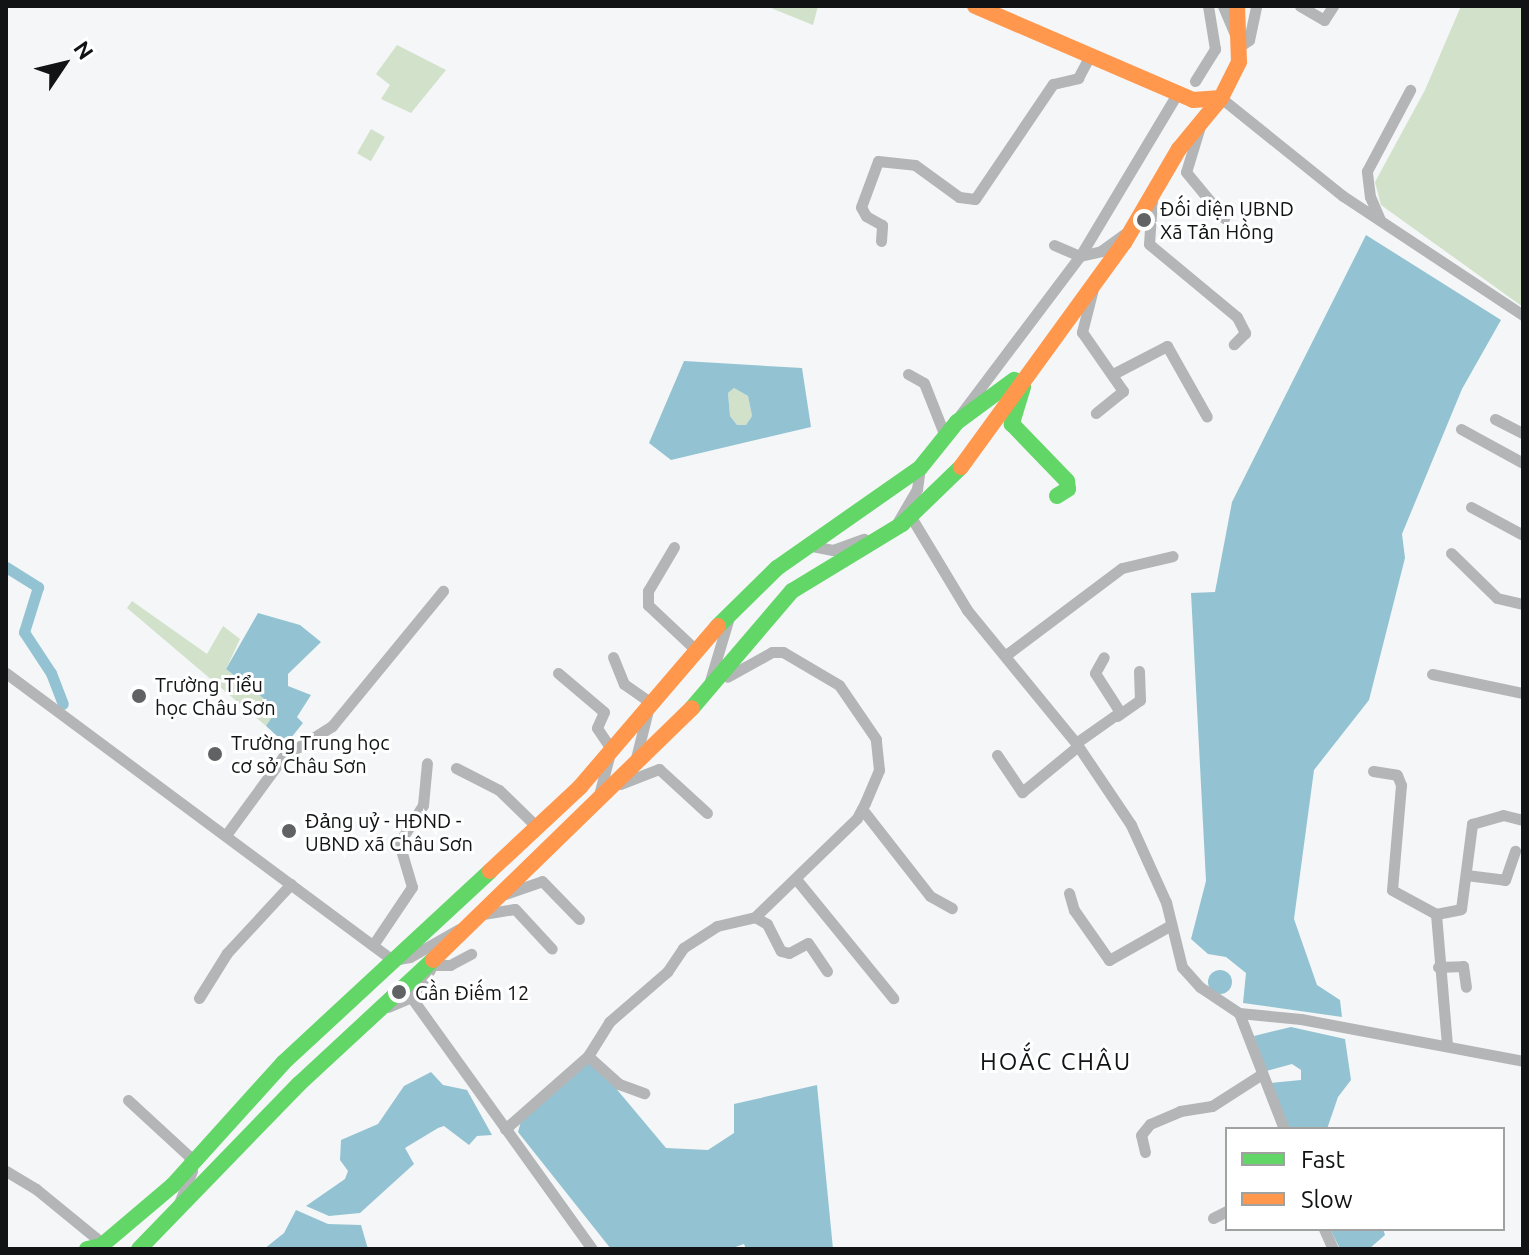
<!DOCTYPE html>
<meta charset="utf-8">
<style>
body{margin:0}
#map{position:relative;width:1529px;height:1255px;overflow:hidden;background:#f4f6f7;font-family:Ubuntu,sans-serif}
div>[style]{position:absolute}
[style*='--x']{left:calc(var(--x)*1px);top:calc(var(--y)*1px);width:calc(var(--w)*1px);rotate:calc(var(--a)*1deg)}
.green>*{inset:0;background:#d1e1ca;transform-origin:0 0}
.water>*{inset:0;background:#93c3d2}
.round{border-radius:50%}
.canal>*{height:11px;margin:-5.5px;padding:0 5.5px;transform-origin:5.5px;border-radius:5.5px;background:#93c3d2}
.street>*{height:11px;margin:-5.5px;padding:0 5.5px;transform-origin:5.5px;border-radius:5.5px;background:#b4b5b6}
.fast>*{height:16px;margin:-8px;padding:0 8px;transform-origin:8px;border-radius:8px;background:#63d668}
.slow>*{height:16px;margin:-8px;padding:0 8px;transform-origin:8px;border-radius:8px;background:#ff974d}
.dots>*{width:22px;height:22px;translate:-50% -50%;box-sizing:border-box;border:4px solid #fff;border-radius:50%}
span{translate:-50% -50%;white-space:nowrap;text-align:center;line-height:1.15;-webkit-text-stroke:6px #fff;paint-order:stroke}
.poi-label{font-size:20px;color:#121314}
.left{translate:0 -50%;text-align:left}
.quarter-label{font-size:24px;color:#121314;letter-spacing:2px}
.frame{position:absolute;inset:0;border:8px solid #121314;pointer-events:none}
.legend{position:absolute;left:1225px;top:1127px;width:280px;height:104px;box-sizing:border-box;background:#fff;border:2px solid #a0a1a1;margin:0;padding:10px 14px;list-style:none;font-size:24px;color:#121314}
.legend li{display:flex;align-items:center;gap:16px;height:40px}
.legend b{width:40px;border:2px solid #a0a1a1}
.north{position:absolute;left:24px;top:24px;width:80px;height:80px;-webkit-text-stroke:6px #fff;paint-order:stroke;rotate:55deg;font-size:22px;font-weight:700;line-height:32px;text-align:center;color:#121314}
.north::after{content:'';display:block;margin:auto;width:28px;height:36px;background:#121314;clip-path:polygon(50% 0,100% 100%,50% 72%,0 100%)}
</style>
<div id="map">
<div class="green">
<i style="clip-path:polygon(766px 6px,818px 6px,813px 25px)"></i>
<i style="clip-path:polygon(1461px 6px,1523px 6px,1523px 307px,1381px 205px,1375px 182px,1425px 90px)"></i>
<i style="clip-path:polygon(397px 45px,446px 70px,411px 113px,381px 99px,390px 85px,376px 74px)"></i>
<i style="left:371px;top:129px;width:16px;height:28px;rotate:30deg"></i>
<i style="clip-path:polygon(734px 388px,748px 396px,752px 416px,746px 425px,737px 425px,730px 416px,728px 393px)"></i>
<i style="clip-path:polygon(132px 601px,207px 654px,223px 626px,240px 639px,226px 669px,277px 709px,266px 726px,127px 608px)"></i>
</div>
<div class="water">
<i style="clip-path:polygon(1366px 235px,1501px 320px,1462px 389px,1402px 534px,1405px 558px,1369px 700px,1314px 770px,1294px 919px,1317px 985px,1340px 1000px,1342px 1017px,1243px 1003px,1246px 973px,1226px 957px,1208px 954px,1191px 939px,1206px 881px,1191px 593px,1215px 592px,1232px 502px)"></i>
<i style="clip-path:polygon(evenodd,684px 361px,802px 368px,811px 427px,671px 460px,649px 443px,684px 361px,734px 388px,748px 396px,752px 416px,746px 425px,737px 425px,730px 416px,728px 393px,734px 388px)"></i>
<i style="clip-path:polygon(258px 613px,300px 625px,321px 642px,288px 674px,288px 686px,311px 695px,297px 717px,303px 723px,286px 744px,266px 726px,277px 709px,226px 669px)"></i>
<i class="round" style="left:1208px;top:970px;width:24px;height:24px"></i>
<i style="clip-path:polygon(1291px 1027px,1345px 1039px,1351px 1080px,1338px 1097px,1327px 1129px,1286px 1129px,1270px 1083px,1301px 1080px,1301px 1070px,1292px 1064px,1266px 1071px,1254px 1036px)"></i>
<i style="clip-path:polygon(584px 1059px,593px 1061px,666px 1148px,708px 1150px,734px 1133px,734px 1104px,817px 1085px,833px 1249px,746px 1249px,744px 1244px,730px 1249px,611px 1249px,518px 1132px,521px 1121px)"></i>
<i style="clip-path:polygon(431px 1072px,443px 1085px,467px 1090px,492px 1135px,477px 1136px,469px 1145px,444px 1126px,438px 1128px,405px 1148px,414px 1164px,360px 1213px,329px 1216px,306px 1206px,345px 1179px,348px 1171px,340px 1160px,341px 1140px,378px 1124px,404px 1086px)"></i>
<i style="clip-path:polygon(296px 1210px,328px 1224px,361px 1225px,368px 1249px,264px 1249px,284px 1233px)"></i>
<i style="clip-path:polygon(1330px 1229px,1383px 1229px,1385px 1235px,1369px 1249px,1340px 1249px)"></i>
</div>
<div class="canal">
<i style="--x:6;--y:567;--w:38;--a:32"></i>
<i style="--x:38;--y:587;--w:47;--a:107.3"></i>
<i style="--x:24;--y:632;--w:49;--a:56.6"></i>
<i style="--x:51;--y:673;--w:33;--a:69"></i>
</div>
<div class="street">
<i style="--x:1223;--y:6;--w:43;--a:67"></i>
<i style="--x:1240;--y:46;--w:11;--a:-34"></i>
<i style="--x:1249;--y:40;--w:35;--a:-78"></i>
<i style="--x:1300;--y:6;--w:28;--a:30"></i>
<i style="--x:1324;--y:20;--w:17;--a:-57"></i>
<i style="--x:1195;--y:81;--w:38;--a:-58"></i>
<i style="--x:1215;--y:49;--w:44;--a:-99.2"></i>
<i style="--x:1221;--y:98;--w:156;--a:38.8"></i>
<i style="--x:1343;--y:196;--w:216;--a:33.5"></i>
<i style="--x:1201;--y:123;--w:51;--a:107"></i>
<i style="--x:1186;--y:172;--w:60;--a:50.4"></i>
<i style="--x:1152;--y:200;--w:44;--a:93.9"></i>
<i style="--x:1149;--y:244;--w:114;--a:39.7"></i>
<i style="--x:1237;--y:317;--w:18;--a:63"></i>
<i style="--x:1245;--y:333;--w:16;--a:135"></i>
<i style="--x:1380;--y:220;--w:25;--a:-113"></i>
<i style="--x:1370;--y:197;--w:26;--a:-97"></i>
<i style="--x:1367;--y:171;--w:92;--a:-62"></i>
<i style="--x:881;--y:241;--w:16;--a:-86"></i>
<i style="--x:882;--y:225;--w:18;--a:-151"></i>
<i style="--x:866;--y:216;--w:10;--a:-119"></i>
<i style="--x:861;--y:207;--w:49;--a:-69.7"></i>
<i style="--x:878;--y:161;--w:37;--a:6"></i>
<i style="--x:915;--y:165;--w:54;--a:36"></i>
<i style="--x:959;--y:197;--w:16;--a:7"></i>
<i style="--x:975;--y:199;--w:139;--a:-55.9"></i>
<i style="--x:1053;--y:84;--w:26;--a:-13"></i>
<i style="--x:1078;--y:78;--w:21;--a:-62"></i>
<i style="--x:1054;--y:245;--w:28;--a:23"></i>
<i style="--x:1080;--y:256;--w:22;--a:-13"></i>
<i style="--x:1101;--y:251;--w:29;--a:-36"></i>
<i style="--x:1094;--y:285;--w:49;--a:104.3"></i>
<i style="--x:1082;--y:332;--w:72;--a:55.2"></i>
<i style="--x:1123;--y:391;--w:35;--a:141"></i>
<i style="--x:908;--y:374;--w:18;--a:29"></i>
<i style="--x:924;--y:383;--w:57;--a:68.4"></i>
<i style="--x:1113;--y:374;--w:61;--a:-27.4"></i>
<i style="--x:1167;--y:346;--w:81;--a:60.6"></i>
<i style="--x:960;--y:415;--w:199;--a:-53"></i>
<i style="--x:1080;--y:256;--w:189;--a:-59.1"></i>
<i style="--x:1495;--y:419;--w:31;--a:27"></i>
<i style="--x:1461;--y:429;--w:71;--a:28.7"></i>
<i style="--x:1471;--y:507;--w:59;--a:28.3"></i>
<i style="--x:911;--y:517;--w:109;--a:58.9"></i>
<i style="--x:967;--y:610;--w:172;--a:50.7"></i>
<i style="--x:1076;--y:743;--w:99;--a:56.1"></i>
<i style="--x:1131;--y:825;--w:85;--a:65.6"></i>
<i style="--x:1166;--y:902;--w:67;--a:76.2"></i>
<i style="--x:1182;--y:967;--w:27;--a:48"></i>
<i style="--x:1200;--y:987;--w:47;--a:33.7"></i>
<i style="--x:1239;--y:1013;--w:62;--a:5.5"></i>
<i style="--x:1301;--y:1019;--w:226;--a:10.7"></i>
<i style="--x:896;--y:525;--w:42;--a:-59.7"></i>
<i style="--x:917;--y:489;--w:21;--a:-82"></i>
<i style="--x:812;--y:546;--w:21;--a:11"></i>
<i style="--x:833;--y:550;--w:33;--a:-20"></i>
<i style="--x:674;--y:547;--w:51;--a:120.6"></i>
<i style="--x:648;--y:591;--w:14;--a:90"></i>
<i style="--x:648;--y:605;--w:66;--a:43.2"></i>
<i style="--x:1451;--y:553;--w:64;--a:44.4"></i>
<i style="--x:1497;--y:598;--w:27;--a:13"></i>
<i style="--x:1006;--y:655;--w:145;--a:-36.9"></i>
<i style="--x:1122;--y:568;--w:52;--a:-13.2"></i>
<i style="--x:613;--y:657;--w:29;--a:68"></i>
<i style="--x:624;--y:684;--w:32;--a:35"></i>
<i style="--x:650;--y:702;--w:62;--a:104"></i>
<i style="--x:6;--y:673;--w:482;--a:36.6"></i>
<i style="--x:393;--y:960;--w:17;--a:-10"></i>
<i style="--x:410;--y:957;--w:56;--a:-29.7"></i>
<i style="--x:558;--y:673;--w:60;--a:40.3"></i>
<i style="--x:604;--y:712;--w:17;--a:114"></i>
<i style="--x:597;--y:728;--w:25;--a:56"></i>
<i style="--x:611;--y:749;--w:52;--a:104.6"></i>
<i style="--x:1432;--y:674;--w:93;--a:11.8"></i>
<i style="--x:707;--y:691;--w:77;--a:-73.4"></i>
<i style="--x:1117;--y:716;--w:28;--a:-35"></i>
<i style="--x:1140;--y:700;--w:29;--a:-92"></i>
<i style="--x:1076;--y:743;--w:54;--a:-35.2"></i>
<i style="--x:1120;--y:712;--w:46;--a:-122.7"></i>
<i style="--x:1095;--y:673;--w:18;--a:-61"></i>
<i style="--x:997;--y:755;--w:45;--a:56"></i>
<i style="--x:1022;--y:792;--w:72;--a:-39.4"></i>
<i style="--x:456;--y:768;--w:48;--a:27.1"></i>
<i style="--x:499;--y:790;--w:53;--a:44.2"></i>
<i style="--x:1373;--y:771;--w:24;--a:9"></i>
<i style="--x:1397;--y:775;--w:11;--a:68"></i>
<i style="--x:1401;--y:785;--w:105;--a:94.9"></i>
<i style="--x:1392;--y:890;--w:50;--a:28.6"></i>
<i style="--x:1436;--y:914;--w:25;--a:-11"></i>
<i style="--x:1461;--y:909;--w:86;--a:-82.6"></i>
<i style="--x:1472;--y:824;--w:32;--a:-16"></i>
<i style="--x:1503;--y:815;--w:21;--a:14"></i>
<i style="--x:620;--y:784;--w:42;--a:-21"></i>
<i style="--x:659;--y:769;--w:65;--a:42.5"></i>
<i style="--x:862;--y:809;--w:110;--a:52"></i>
<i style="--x:930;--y:896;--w:25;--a:29"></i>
<i style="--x:226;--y:835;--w:97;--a:-53.8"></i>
<i style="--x:283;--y:757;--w:58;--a:-32.3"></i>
<i style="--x:332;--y:726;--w:175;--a:-50.6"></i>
<i style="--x:1466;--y:875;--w:39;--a:7"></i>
<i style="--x:1505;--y:880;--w:31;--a:-71"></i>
<i style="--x:796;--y:879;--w:154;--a:50.8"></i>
<i style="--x:1069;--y:893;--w:18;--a:74"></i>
<i style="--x:1074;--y:910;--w:61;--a:55"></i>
<i style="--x:1109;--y:960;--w:71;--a:-29.4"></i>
<i style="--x:505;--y:894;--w:39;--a:-19"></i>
<i style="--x:542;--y:881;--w:53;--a:45.8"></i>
<i style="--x:483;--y:914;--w:32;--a:-9"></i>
<i style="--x:515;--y:909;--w:54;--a:47.2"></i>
<i style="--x:1436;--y:914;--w:132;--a:85.2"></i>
<i style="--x:755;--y:917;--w:14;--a:30"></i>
<i style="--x:767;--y:924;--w:30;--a:63"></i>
<i style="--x:781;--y:951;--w:8;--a:14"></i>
<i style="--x:789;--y:953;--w:21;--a:-28"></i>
<i style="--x:808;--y:943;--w:34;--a:56"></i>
<i style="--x:373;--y:945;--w:70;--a:-56.1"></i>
<i style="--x:412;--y:887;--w:46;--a:-106.5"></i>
<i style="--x:399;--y:843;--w:45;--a:-57.7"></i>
<i style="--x:423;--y:805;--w:42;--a:-84.6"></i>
<i style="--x:424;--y:965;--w:26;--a:0"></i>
<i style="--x:450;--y:965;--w:24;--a:-28"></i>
<i style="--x:1438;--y:967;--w:25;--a:-2"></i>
<i style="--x:1463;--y:966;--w:21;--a:82"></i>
<i style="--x:411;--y:997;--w:310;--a:54.3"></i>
<i style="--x:199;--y:998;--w:53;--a:-58.1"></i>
<i style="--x:227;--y:953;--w:94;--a:-47.2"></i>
<i style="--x:388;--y:1007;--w:25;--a:-23"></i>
<i style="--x:411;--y:997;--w:33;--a:-55"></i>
<i style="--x:1239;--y:1013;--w:124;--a:68.8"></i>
<i style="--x:588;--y:1056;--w:42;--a:42.1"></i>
<i style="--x:619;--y:1084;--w:27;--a:20"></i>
<i style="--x:128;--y:1100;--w:83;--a:42.6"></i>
<i style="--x:189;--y:1156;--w:15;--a:79"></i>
<i style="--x:192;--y:1171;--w:37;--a:112"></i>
<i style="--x:505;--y:1129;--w:111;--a:-41.3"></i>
<i style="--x:588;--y:1056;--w:40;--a:-58"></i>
<i style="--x:609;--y:1022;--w:77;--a:-40.8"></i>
<i style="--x:667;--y:972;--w:29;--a:-56"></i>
<i style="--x:683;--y:948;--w:40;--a:-32.9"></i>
<i style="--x:717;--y:926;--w:39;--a:-13"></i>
<i style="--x:755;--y:917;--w:142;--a:-44.1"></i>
<i style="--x:857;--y:818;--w:17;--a:-62"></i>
<i style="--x:865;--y:803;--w:36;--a:-67"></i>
<i style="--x:879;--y:770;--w:31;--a:-96"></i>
<i style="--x:876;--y:739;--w:65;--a:-124.4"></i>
<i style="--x:839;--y:685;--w:65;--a:-149.5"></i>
<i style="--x:783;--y:652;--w:11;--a:180"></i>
<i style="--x:772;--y:652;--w:51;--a:150.9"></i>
<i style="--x:1145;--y:1152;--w:17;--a:-103"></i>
<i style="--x:1141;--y:1135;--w:14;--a:-51"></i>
<i style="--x:1150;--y:1124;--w:33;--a:-23"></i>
<i style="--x:1180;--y:1111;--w:32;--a:-9"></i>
<i style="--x:1212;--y:1106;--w:59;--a:-32.6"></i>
<i style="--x:6;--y:1171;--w:35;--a:31"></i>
<i style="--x:36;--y:1189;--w:77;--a:39.2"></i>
<i style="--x:96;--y:1238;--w:12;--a:70"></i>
<i style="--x:1213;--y:1218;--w:16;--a:-27"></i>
<i style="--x:1324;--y:1229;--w:22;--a:66"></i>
</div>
<div class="fast">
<i style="--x:1023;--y:387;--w:39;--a:107"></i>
<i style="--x:1012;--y:424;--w:79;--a:46"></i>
<i style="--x:1067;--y:481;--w:8;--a:83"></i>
<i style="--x:1068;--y:489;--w:13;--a:148"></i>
<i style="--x:718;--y:626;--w:83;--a:-44.5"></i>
<i style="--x:777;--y:568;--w:174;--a:-35"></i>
<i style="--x:920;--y:468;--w:59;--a:-51.2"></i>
<i style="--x:957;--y:422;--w:71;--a:-36.4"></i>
<i style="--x:692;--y:708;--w:154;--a:-49.5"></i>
<i style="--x:792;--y:591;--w:129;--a:-31.3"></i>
<i style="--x:902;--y:524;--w:82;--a:-44"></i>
<i style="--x:87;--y:1249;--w:14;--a:-12"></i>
<i style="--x:101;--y:1246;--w:93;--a:-40.2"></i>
<i style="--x:172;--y:1186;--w:166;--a:-47.9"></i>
<i style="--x:283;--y:1063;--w:282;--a:-42.8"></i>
<i style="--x:139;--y:1249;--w:230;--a:-45.9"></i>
<i style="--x:299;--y:1084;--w:183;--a:-42.8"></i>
</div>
<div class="slow">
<i style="--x:975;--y:6;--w:237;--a:23.3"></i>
<i style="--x:1193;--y:100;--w:28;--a:-4"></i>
<i style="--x:961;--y:467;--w:277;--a:-54"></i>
<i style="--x:1124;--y:243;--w:109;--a:-59.7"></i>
<i style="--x:1179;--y:149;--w:66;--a:-50.5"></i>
<i style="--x:1221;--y:98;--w:40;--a:-63.4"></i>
<i style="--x:1239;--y:62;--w:56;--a:-92"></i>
<i style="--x:490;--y:871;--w:123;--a:-43"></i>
<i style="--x:580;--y:787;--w:212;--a:-49.4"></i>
<i style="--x:433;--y:960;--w:361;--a:-44.2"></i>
</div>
<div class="dots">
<i style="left:1144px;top:220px;background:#616263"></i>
<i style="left:139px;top:696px;background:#616263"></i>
<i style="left:215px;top:754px;background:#616263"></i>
<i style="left:289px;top:831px;background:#616263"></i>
<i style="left:399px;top:992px;background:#616263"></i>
</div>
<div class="poi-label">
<span class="left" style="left:1160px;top:220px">Đối diện UBND<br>Xã Tản Hồng</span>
<span class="left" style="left:155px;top:696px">Trường Tiểu<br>học Châu Sơn</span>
<span class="left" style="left:231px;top:754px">Trường Trung học<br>cơ sở Châu Sơn</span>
<span class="left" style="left:305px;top:832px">Đảng uỷ - HĐND -<br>UBND xã Châu Sơn</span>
<span class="left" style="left:415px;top:992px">Gần Điếm 12</span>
</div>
<div class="quarter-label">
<span style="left:1056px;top:1062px">HOẮC CHÂU</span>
</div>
<div class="frame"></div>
<ul class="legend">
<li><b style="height:10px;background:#63d668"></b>Fast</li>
<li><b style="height:10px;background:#ff974d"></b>Slow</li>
</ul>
<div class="north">N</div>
</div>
